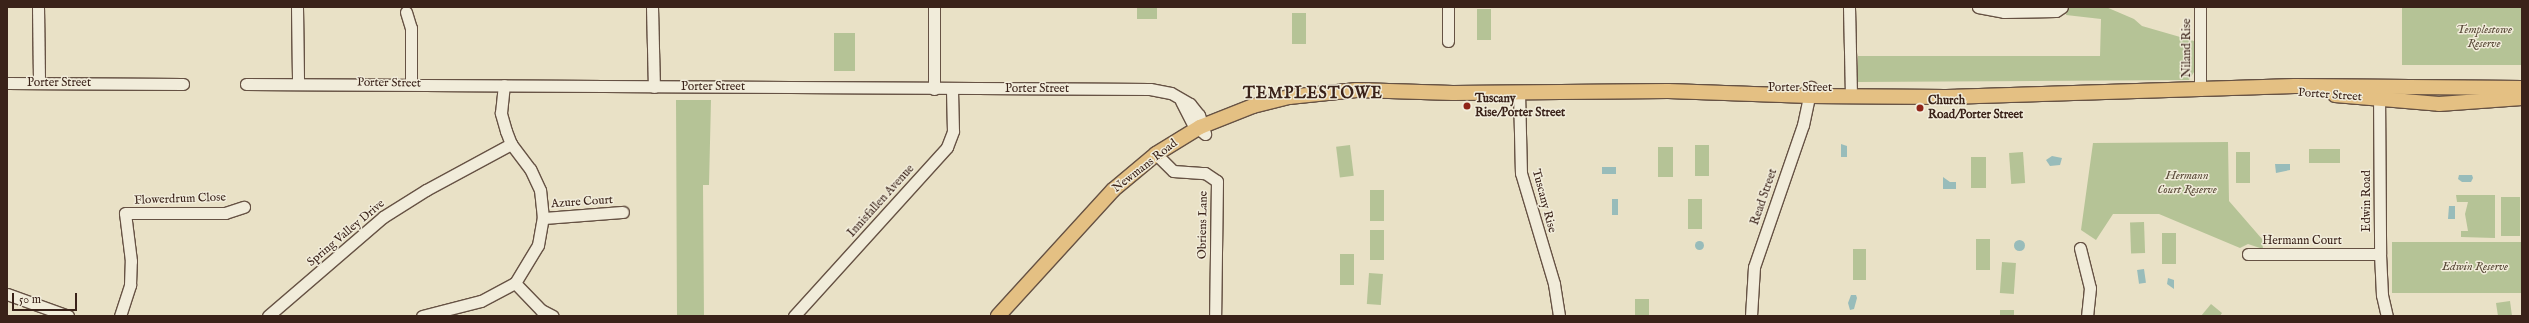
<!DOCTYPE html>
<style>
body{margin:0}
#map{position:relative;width:2529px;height:323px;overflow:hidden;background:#e9e1c6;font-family:"IM FELL English",serif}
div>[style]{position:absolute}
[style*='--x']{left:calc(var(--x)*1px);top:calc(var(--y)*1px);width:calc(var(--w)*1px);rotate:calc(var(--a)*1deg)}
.green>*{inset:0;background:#b5c396;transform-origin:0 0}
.water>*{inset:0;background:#98bcba;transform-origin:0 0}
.round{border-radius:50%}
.roads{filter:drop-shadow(1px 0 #665244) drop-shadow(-1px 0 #665244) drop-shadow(0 1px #665244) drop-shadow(0 -1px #665244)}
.minor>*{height:11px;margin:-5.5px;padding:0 5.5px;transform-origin:5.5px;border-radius:5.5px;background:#f1ecda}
.major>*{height:14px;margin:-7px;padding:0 7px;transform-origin:7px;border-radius:7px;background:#e4c083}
.dots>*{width:11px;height:11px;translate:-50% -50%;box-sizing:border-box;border:2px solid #f1ecda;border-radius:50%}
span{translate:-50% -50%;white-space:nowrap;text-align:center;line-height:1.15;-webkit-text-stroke:3px #f1ecda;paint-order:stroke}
.park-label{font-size:12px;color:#594a38;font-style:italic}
.street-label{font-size:12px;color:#3a2219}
.poi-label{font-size:12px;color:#3a2219;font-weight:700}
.left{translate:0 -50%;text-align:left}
.district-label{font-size:16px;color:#3a2219;font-weight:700;letter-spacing:1px}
.frame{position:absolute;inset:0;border:8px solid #3a2219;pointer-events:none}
.scale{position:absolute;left:12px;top:293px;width:65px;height:18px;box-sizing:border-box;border:2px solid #3a2219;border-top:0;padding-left:5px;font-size:12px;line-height:14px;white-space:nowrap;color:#3a2219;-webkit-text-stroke:3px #f1ecda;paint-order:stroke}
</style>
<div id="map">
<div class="green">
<i style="left:1137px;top:7px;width:20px;height:12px"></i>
<i style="clip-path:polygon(2068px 7px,2106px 7px,2134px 19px,2142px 26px,2194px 41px,2194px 72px,2189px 80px,1857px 82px,1858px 56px,2100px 56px,2101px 19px,2066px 15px)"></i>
<i style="left:2402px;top:7px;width:120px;height:58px"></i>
<i style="left:1477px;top:9px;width:14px;height:31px"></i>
<i style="left:1292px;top:13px;width:14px;height:31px"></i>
<i style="left:834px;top:33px;width:21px;height:38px"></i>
<i style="clip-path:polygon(676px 100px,711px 100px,709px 185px,703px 185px,704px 316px,677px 316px)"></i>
<i style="clip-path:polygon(2228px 142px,2229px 201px,2262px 239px,2263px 249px,2248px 244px,2240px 248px,2159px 214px,2113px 214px,2096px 240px,2081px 230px,2093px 143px)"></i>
<i style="left:1350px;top:145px;width:31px;height:14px;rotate:83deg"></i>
<i style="left:1695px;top:145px;width:14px;height:31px"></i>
<i style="left:1658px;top:147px;width:15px;height:30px"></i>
<i style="left:2340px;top:149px;width:14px;height:31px;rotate:90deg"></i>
<i style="left:2023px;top:152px;width:31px;height:14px;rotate:86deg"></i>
<i style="left:2236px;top:152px;width:14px;height:31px"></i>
<i style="left:1971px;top:157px;width:15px;height:31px"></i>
<i style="left:1370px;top:190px;width:14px;height:31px"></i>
<i style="clip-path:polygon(2456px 195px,2495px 195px,2495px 238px,2461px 237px,2461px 231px,2468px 231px,2465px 214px,2468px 202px,2457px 202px)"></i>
<i style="left:2501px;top:197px;width:19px;height:39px"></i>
<i style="left:1688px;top:199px;width:14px;height:30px"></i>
<i style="left:2144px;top:222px;width:31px;height:14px;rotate:88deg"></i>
<i style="left:1370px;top:230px;width:14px;height:30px"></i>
<i style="left:2162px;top:233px;width:14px;height:31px"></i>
<i style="left:1976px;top:239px;width:14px;height:31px"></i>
<i style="left:2392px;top:242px;width:130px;height:51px"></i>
<i style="left:1853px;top:249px;width:13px;height:31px"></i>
<i style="left:1340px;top:254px;width:14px;height:31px"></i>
<i style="left:2002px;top:262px;width:14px;height:31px;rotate:4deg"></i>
<i style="left:1369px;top:273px;width:14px;height:31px;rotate:4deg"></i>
<i style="left:1635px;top:299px;width:14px;height:17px"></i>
<i style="clip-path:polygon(2510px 301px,2512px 316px,2498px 316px,2496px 303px)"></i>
<i style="clip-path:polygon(2211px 304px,2222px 313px,2220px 316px,2201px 316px)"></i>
<i style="left:2000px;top:310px;width:14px;height:6px"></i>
</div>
<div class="water">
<i style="clip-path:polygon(1841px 144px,1847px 146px,1847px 157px,1841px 157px)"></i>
<i style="clip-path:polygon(2052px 156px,2062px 158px,2060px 165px,2050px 166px,2046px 160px)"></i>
<i style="clip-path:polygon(2275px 164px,2290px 164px,2290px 170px,2276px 173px)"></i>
<i style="left:1602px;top:167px;width:14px;height:7px"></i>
<i style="clip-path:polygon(2459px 175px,2472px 175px,2473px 178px,2471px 182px,2462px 182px,2458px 179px)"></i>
<i style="clip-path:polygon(1943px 177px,1950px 182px,1956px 182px,1956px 189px,1943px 189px)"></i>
<i style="left:1612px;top:199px;width:6px;height:16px"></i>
<i style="clip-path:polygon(2449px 206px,2455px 206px,2455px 219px,2448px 219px)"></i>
<i class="round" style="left:2013.5px;top:239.5px;width:11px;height:11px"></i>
<i class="round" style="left:1694.5px;top:240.5px;width:9px;height:9px"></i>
<i style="left:2144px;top:269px;width:14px;height:7px;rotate:82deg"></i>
<i style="clip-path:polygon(2168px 278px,2174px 280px,2174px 289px,2167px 284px)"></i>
<i style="clip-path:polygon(1851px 295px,1856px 295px,1857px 298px,1854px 309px,1850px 310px,1848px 303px)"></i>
</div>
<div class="roads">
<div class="minor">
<i style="--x:38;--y:7;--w:76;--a:89.2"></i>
<i style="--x:297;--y:7;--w:75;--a:89.2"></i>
<i style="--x:652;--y:7;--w:80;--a:88.6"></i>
<i style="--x:1448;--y:7;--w:34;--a:90"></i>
<i style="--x:1849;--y:7;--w:89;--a:88.7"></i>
<i style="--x:1978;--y:7;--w:26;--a:11"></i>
<i style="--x:2004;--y:12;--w:52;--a:-1.1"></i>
<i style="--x:2056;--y:11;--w:7;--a:-34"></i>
<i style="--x:2200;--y:7;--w:83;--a:90"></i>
<i style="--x:406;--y:12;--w:17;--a:73"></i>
<i style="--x:411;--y:28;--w:56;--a:90"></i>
<i style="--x:7;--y:83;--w:176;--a:0.3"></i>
<i style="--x:246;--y:84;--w:904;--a:0.32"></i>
<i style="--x:1150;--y:89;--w:21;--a:11"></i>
<i style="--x:1171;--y:93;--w:22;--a:30"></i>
<i style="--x:1190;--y:104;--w:14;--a:51"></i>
<i style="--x:1199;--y:115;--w:20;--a:72"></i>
<i style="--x:934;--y:89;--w:82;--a:-90"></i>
<i style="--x:2379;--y:91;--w:163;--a:89.6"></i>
<i style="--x:2380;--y:254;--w:41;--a:87.2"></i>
<i style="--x:2382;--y:295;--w:22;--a:77"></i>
<i style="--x:1519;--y:92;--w:81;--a:88.6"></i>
<i style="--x:1521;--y:173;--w:116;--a:73.4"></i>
<i style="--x:1554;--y:284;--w:32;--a:81"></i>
<i style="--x:1181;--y:101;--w:27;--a:63"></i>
<i style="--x:1193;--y:125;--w:14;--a:36"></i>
<i style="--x:1156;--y:154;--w:24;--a:45"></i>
<i style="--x:1173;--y:171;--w:32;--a:4"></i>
<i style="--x:1205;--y:173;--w:14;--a:34"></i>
<i style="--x:1217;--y:181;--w:135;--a:90.8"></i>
<i style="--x:543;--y:218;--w:80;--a:-4.3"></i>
<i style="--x:2080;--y:248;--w:41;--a:76"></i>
<i style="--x:2090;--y:288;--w:28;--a:96"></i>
<i style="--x:2248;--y:254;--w:132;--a:0"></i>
<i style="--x:515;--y:283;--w:37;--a:46"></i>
<i style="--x:541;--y:310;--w:13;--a:27"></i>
<i style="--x:7;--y:294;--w:65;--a:19.8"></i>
<i style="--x:120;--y:316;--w:33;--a:-72"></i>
<i style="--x:130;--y:285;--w:24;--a:-88"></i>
<i style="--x:131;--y:261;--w:48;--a:-97.1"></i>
<i style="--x:125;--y:213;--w:100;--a:0"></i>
<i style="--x:225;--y:213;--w:20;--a:-18"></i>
<i style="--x:268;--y:316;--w:152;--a:-40.7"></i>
<i style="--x:383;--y:217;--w:51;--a:-32.1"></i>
<i style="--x:426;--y:190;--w:97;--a:-28.4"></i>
<i style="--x:422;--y:316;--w:61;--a:-14.3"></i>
<i style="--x:481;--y:301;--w:38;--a:-28"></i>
<i style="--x:515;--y:283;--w:44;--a:-58.8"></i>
<i style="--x:538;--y:245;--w:27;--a:-80"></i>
<i style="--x:543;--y:218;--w:28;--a:-96"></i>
<i style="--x:540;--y:190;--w:23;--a:-115"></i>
<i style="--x:530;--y:169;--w:31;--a:-127"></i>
<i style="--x:511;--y:144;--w:14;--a:-111"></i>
<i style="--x:506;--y:131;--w:19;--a:-106"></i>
<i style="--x:501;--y:113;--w:28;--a:-84"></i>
<i style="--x:794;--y:316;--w:228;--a:-47.8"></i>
<i style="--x:947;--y:147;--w:17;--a:-69"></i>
<i style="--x:953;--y:131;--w:42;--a:-91.4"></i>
<i style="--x:1751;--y:316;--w:49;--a:-86.5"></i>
<i style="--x:1754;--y:267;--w:150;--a:-71"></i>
<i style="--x:1803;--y:125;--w:39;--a:-78"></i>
</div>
<div class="major">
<i style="--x:2335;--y:95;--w:104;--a:4.9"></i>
<i style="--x:2439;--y:104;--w:83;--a:-4.1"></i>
<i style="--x:998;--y:316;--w:171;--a:-47.6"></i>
<i style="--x:1113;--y:190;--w:56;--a:-39.9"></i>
<i style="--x:1156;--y:154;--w:52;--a:-31.5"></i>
<i style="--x:1200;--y:127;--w:57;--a:-21.6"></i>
<i style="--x:1253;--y:106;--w:37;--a:-14"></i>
<i style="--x:1289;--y:97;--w:68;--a:-5.9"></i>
<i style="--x:1357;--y:90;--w:96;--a:1.8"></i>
<i style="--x:1453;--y:93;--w:215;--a:-0.5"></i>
<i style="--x:1668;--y:91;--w:142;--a:2"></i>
<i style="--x:1810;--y:96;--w:136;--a:0.4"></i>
<i style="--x:1946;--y:97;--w:349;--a:-1.8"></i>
<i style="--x:2295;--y:86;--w:227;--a:0.5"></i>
</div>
</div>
<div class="dots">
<i style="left:1467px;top:106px;background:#8f2418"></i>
<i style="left:1920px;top:108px;background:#8f2418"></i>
</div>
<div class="park-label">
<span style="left:2484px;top:37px">Templestowe<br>Reserve</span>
<span style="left:2187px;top:183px">Hermann<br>Court Reserve</span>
<span style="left:2475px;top:267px">Edwin Reserve</span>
</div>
<div class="street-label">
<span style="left:2187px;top:48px;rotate:-90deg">Niland Rise</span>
<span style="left:59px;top:83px">Porter Street</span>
<span style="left:389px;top:83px;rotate:1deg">Porter Street</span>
<span style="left:713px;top:87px">Porter Street</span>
<span style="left:1800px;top:88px">Porter Street</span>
<span style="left:1037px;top:89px">Porter Street</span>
<span style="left:2330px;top:95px;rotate:4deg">Porter Street</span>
<span style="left:1145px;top:166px;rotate:-38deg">Newmans Road</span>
<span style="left:1764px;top:197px;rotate:-71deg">Read Street</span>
<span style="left:180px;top:199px;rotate:-2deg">Flowerdrum Close</span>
<span style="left:881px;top:201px;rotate:-48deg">Innisfallen Avenue</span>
<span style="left:1544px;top:201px;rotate:75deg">Tuscany Rise</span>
<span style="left:2367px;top:201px;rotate:-90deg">Edwin Road</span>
<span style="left:582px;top:202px;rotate:-4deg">Azure Court</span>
<span style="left:1203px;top:225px;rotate:-89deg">Obriens Lane</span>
<span style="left:346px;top:233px;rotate:-40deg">Spring Valley Drive</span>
<span style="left:2302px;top:241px">Hermann Court</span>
</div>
<div class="poi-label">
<span class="left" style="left:1475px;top:106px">Tuscany<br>Rise/Porter Street</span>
<span class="left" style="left:1928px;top:108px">Church<br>Road/Porter Street</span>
</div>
<div class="district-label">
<span style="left:1313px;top:94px">TEMPLESTOWE</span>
</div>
<div class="frame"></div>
<div class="scale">50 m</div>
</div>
